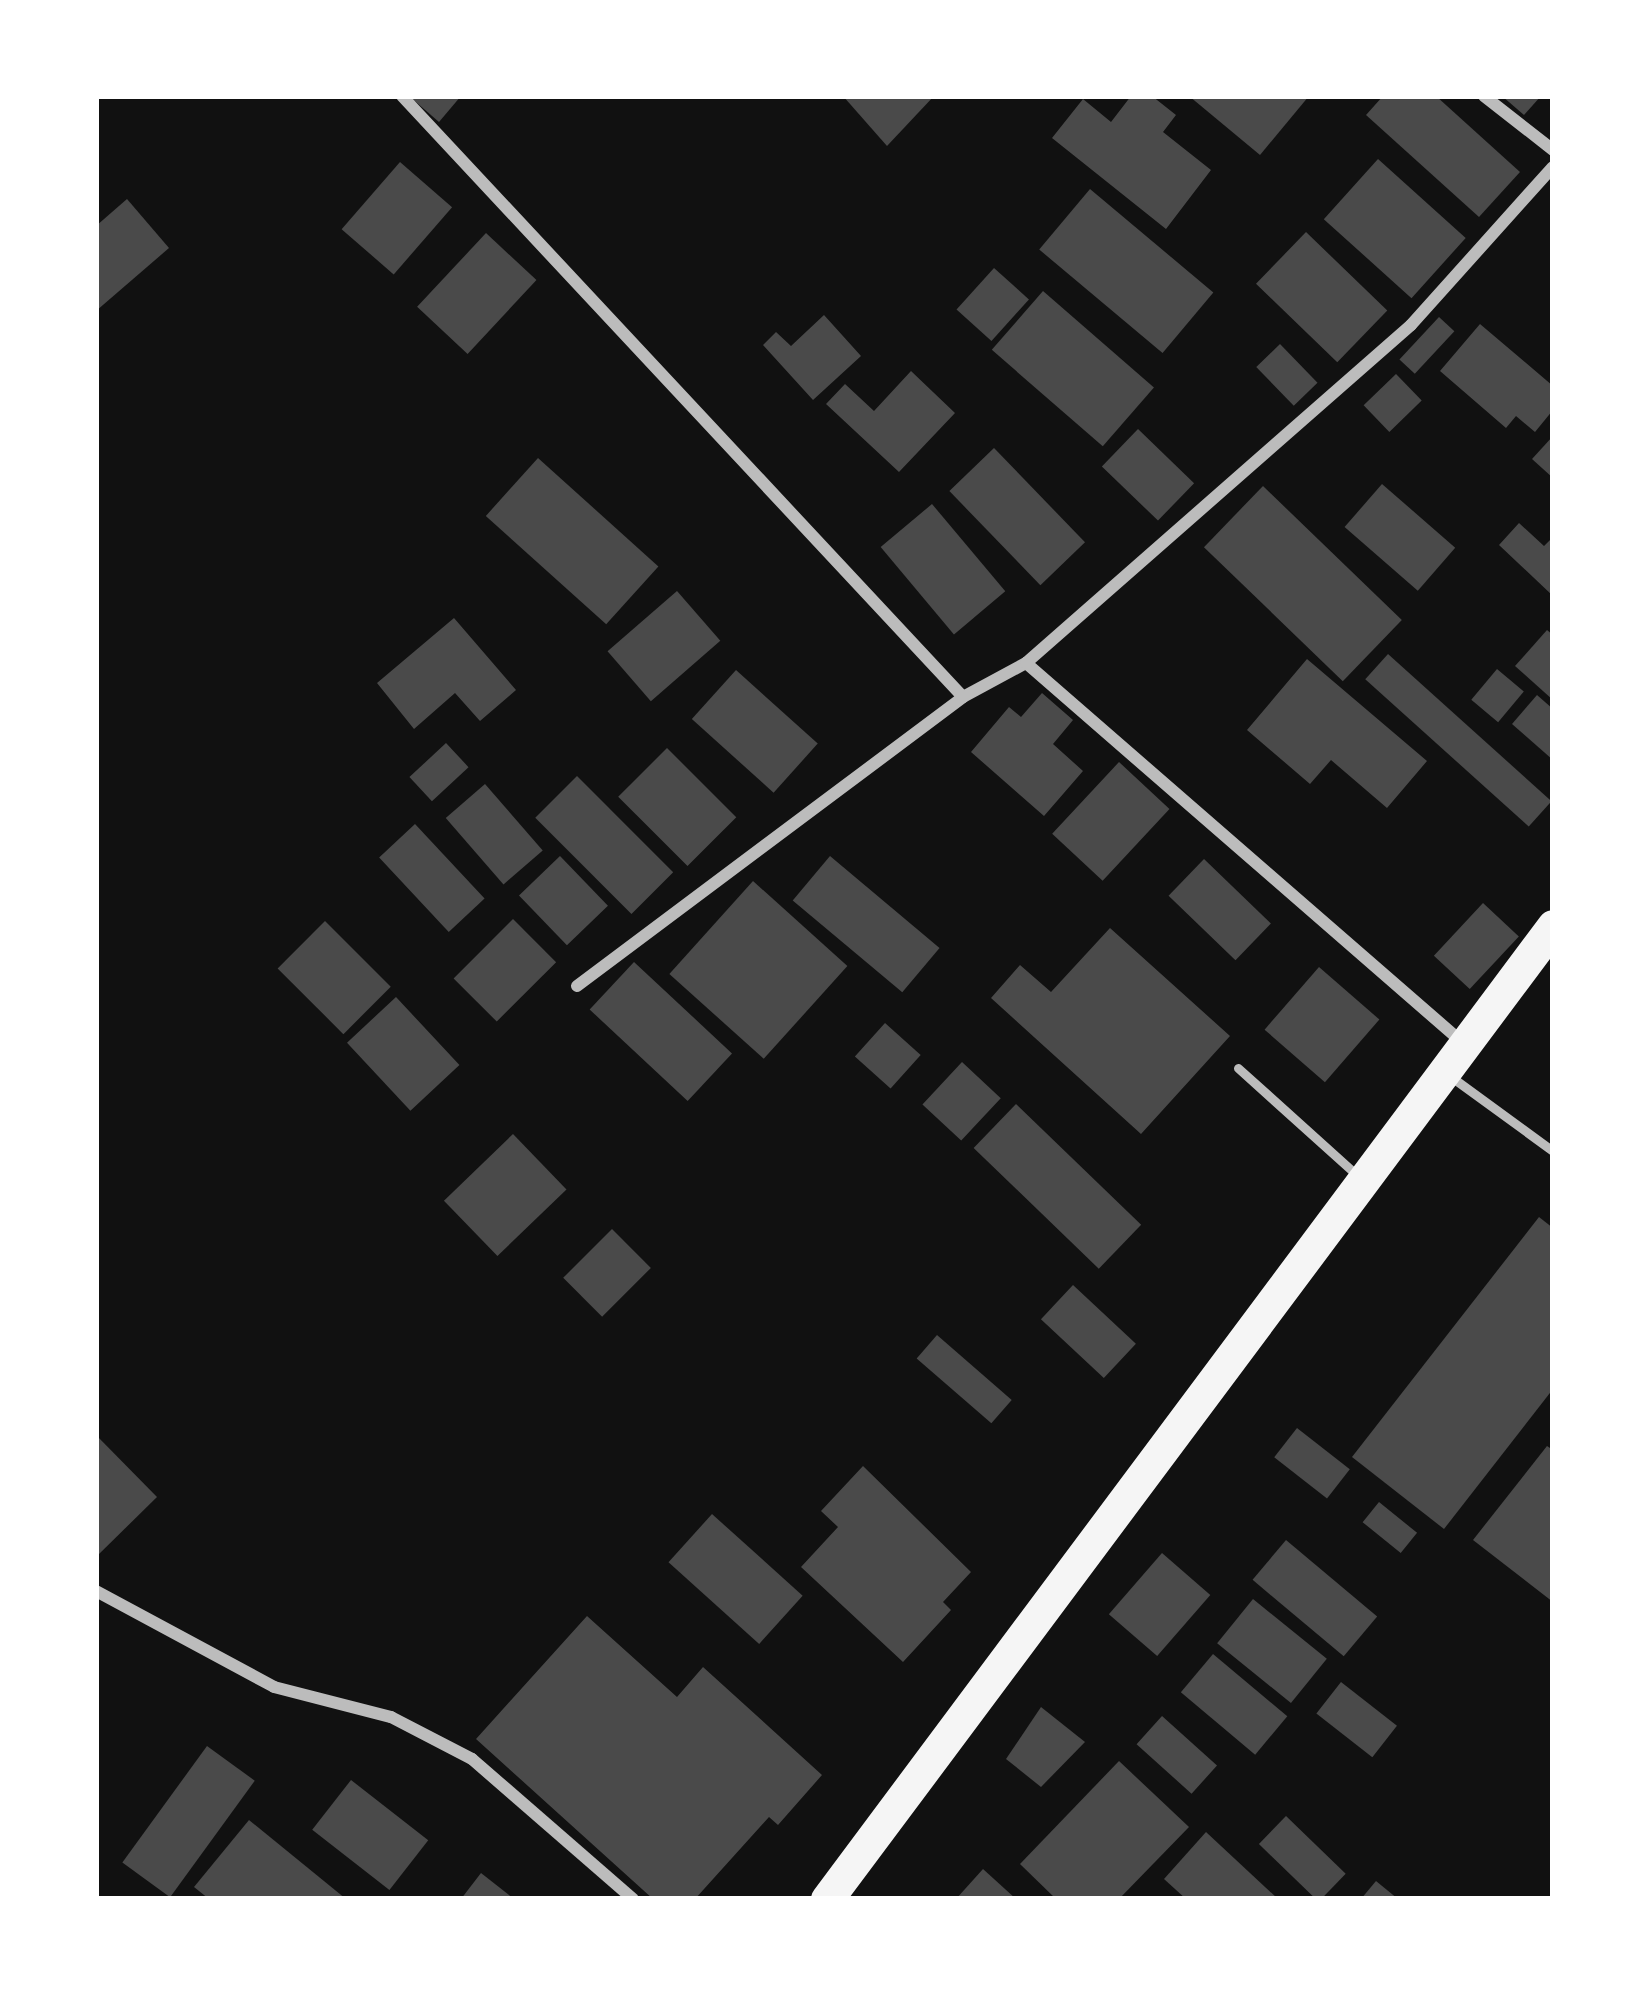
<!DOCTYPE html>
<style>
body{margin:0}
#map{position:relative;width:1649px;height:1995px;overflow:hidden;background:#111;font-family:Montserrat,sans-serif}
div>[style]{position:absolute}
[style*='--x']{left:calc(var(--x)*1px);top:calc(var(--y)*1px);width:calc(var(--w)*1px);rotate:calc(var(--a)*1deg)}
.building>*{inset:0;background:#4a4a4a;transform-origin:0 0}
.service>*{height:9px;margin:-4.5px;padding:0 4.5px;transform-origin:4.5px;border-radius:4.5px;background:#bcbcbc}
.minor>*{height:12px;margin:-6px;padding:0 6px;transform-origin:6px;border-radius:6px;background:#bcbcbc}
.trunk>*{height:33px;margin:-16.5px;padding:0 16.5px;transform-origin:16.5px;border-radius:16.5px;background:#f5f5f5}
span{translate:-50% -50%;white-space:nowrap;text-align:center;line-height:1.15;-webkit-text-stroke:9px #fff;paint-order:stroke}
.frame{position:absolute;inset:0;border:99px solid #fff;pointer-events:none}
</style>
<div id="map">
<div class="building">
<i style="clip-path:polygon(409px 96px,461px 96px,439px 122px)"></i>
<i style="clip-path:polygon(843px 96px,934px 96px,887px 146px)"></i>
<i style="clip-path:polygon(1131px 96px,1152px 96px,1176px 115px,1163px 132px,1211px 170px,1166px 229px,1052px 138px,1083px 99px,1111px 122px)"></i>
<i style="clip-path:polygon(1189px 96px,1309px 96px,1260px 155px)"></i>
<i style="clip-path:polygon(1383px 96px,1436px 96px,1520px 172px,1479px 217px,1366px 115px)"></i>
<i style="clip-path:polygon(1502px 96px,1541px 96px,1524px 115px)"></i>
<i style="left:1378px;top:159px;width:118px;height:81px;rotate:42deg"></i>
<i style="left:400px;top:162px;width:69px;height:89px;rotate:41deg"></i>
<i style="left:1090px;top:189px;width:161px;height:79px;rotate:40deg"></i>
<i style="clip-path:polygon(127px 199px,169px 248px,96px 311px,96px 226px)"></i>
<i style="left:1306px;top:232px;width:113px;height:72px;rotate:44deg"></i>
<i style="left:486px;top:233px;width:69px;height:101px;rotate:43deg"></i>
<i style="left:994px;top:268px;width:47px;height:56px;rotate:42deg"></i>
<i style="left:1043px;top:291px;width:147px;height:78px;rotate:41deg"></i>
<i style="clip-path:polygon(824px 315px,861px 356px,813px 400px,763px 345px,776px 332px,791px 346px)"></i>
<i style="left:1439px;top:317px;width:21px;height:58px;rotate:43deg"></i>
<i style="clip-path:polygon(1480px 324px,1553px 386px,1553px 410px,1535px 432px,1516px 416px,1506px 428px,1440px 371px)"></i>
<i style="left:1280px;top:344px;width:54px;height:33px;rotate:46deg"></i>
<i style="clip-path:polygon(911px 371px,955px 413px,899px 472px,826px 404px,845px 384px,874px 411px)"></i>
<i style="left:1396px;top:374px;width:37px;height:45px;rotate:46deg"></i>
<i style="left:1138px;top:429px;width:78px;height:52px;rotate:44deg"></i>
<i style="clip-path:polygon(1553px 436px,1553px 478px,1532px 459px)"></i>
<i style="left:994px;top:448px;width:131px;height:62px;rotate:46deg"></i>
<i style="left:538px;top:458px;width:162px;height:78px;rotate:42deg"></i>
<i style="left:1382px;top:484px;width:97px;height:57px;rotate:41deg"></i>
<i style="left:1263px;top:486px;width:193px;height:85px;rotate:44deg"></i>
<i style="left:932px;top:504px;width:114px;height:67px;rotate:50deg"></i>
<i style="clip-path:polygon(1519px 523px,1544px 546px,1553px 537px,1553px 596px,1499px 545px)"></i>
<i style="left:677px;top:591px;width:66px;height:92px;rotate:49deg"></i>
<i style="clip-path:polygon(454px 618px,516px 690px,480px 721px,455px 693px,414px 729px,377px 683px)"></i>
<i style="clip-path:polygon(1547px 630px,1553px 635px,1553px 700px,1515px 666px)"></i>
<i style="left:1388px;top:654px;width:220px;height:34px;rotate:42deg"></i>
<i style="clip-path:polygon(1307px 659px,1427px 761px,1387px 808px,1331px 760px,1310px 784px,1247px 730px)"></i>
<i style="left:1497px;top:669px;width:35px;height:40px;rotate:40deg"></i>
<i style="left:736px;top:670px;width:110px;height:66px;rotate:42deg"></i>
<i style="clip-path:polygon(1042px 693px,1073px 720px,1053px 744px,1083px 771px,1044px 816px,971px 752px,1009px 707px,1021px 717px)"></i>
<i style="clip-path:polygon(1537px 695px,1553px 709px,1553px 760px,1512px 724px)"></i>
<i style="left:446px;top:743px;width:33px;height:50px;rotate:47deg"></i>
<i style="left:667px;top:748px;width:98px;height:69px;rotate:45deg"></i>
<i style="left:1119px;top:762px;width:69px;height:98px;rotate:43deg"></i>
<i style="left:577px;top:776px;width:136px;height:59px;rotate:45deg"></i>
<i style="left:485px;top:784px;width:88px;height:52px;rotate:49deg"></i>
<i style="left:415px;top:824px;width:102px;height:49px;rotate:47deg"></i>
<i style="left:560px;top:856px;width:69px;height:57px;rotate:46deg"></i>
<i style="left:830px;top:856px;width:143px;height:58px;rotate:40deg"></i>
<i style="left:1204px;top:859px;width:93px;height:51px;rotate:44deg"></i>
<i style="left:753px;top:881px;width:127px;height:125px;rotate:42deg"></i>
<i style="left:1483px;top:903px;width:49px;height:72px;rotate:43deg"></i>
<i style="left:513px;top:919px;width:61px;height:84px;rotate:45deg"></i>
<i style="left:325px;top:921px;width:93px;height:67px;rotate:45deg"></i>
<i style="clip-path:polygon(1110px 928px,1230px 1036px,1141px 1134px,991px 998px,1020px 965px,1051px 992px)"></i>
<i style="left:634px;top:962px;width:134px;height:65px;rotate:43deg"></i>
<i style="left:1319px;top:967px;width:80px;height:83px;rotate:41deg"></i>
<i style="left:396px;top:997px;width:93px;height:67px;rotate:47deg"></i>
<i style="left:885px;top:1023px;width:48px;height:45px;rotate:42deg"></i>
<i style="left:962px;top:1062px;width:53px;height:58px;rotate:43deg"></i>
<i style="left:1016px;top:1104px;width:174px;height:61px;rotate:44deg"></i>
<i style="left:513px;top:1134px;width:77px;height:96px;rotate:46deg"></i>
<i style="clip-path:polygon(1539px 1217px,1553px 1228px,1553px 1389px,1444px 1529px,1352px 1457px)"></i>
<i style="left:612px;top:1229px;width:55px;height:69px;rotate:45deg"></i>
<i style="left:1073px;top:1285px;width:86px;height:47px;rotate:43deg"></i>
<i style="left:937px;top:1335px;width:99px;height:31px;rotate:41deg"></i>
<i style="left:1297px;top:1428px;width:67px;height:37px;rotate:38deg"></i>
<i style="clip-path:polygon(96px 1435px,157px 1497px,96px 1557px)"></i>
<i style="clip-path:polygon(1547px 1446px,1553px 1450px,1553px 1602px,1473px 1540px)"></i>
<i style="clip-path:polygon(863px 1466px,971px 1572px,943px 1602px,951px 1610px,903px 1662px,801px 1567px,838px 1527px,821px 1511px)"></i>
<i style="left:1379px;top:1502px;width:49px;height:26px;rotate:39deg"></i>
<i style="left:712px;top:1514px;width:122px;height:65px;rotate:42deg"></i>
<i style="left:1286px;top:1540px;width:119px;height:52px;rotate:40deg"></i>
<i style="left:1162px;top:1553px;width:64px;height:81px;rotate:41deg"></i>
<i style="left:1253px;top:1599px;width:95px;height:57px;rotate:39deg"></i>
<i style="clip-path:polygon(587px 1616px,677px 1697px,703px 1667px,822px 1775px,778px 1825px,769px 1817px,695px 1899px,653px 1899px,476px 1739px)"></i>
<i style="left:1213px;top:1654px;width:97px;height:50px;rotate:40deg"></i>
<i style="left:1341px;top:1682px;width:71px;height:40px;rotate:38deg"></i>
<i style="clip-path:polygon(1041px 1707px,1085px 1742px,1041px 1787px,1006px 1759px)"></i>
<i style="left:1162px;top:1716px;width:74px;height:38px;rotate:42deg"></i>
<i style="left:207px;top:1746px;width:59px;height:144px;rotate:36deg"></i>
<i style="clip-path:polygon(1119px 1761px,1189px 1827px,1119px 1899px,1056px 1899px,1020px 1864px)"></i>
<i style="left:351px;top:1780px;width:98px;height:63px;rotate:38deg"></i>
<i style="left:1286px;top:1816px;width:83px;height:39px;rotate:44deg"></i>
<i style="clip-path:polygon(249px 1820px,346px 1899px,209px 1899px,194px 1887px)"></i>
<i style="clip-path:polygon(1206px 1832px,1278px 1899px,1186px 1899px,1164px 1879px)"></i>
<i style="clip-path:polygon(983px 1869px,1016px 1899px,956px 1899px)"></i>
<i style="clip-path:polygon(481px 1873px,514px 1899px,461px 1899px)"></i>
<i style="clip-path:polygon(1376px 1881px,1398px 1899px,1361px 1899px)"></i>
</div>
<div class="service">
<i style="--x:1238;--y:1068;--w:164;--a:42"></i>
<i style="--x:1450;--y:1076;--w:127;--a:36.1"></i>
</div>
<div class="minor">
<i style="--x:402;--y:96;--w:822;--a:46.97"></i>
<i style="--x:1484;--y:96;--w:88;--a:38"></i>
<i style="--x:577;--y:986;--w:482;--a:-36.8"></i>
<i style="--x:963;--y:697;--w:72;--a:-28.4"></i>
<i style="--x:1463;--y:1043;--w:579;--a:-138.99"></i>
<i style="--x:1026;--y:663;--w:512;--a:-41.28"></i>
<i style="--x:1411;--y:325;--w:212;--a:-48.1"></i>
<i style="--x:96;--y:1591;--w:202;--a:28.3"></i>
<i style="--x:274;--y:1687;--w:121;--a:14.4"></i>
<i style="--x:391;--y:1717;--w:91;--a:27.4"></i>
<i style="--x:472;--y:1759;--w:213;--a:41"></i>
</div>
<div class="trunk">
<i style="--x:827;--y:1899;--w:1214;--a:-53.27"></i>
</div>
<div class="frame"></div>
</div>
